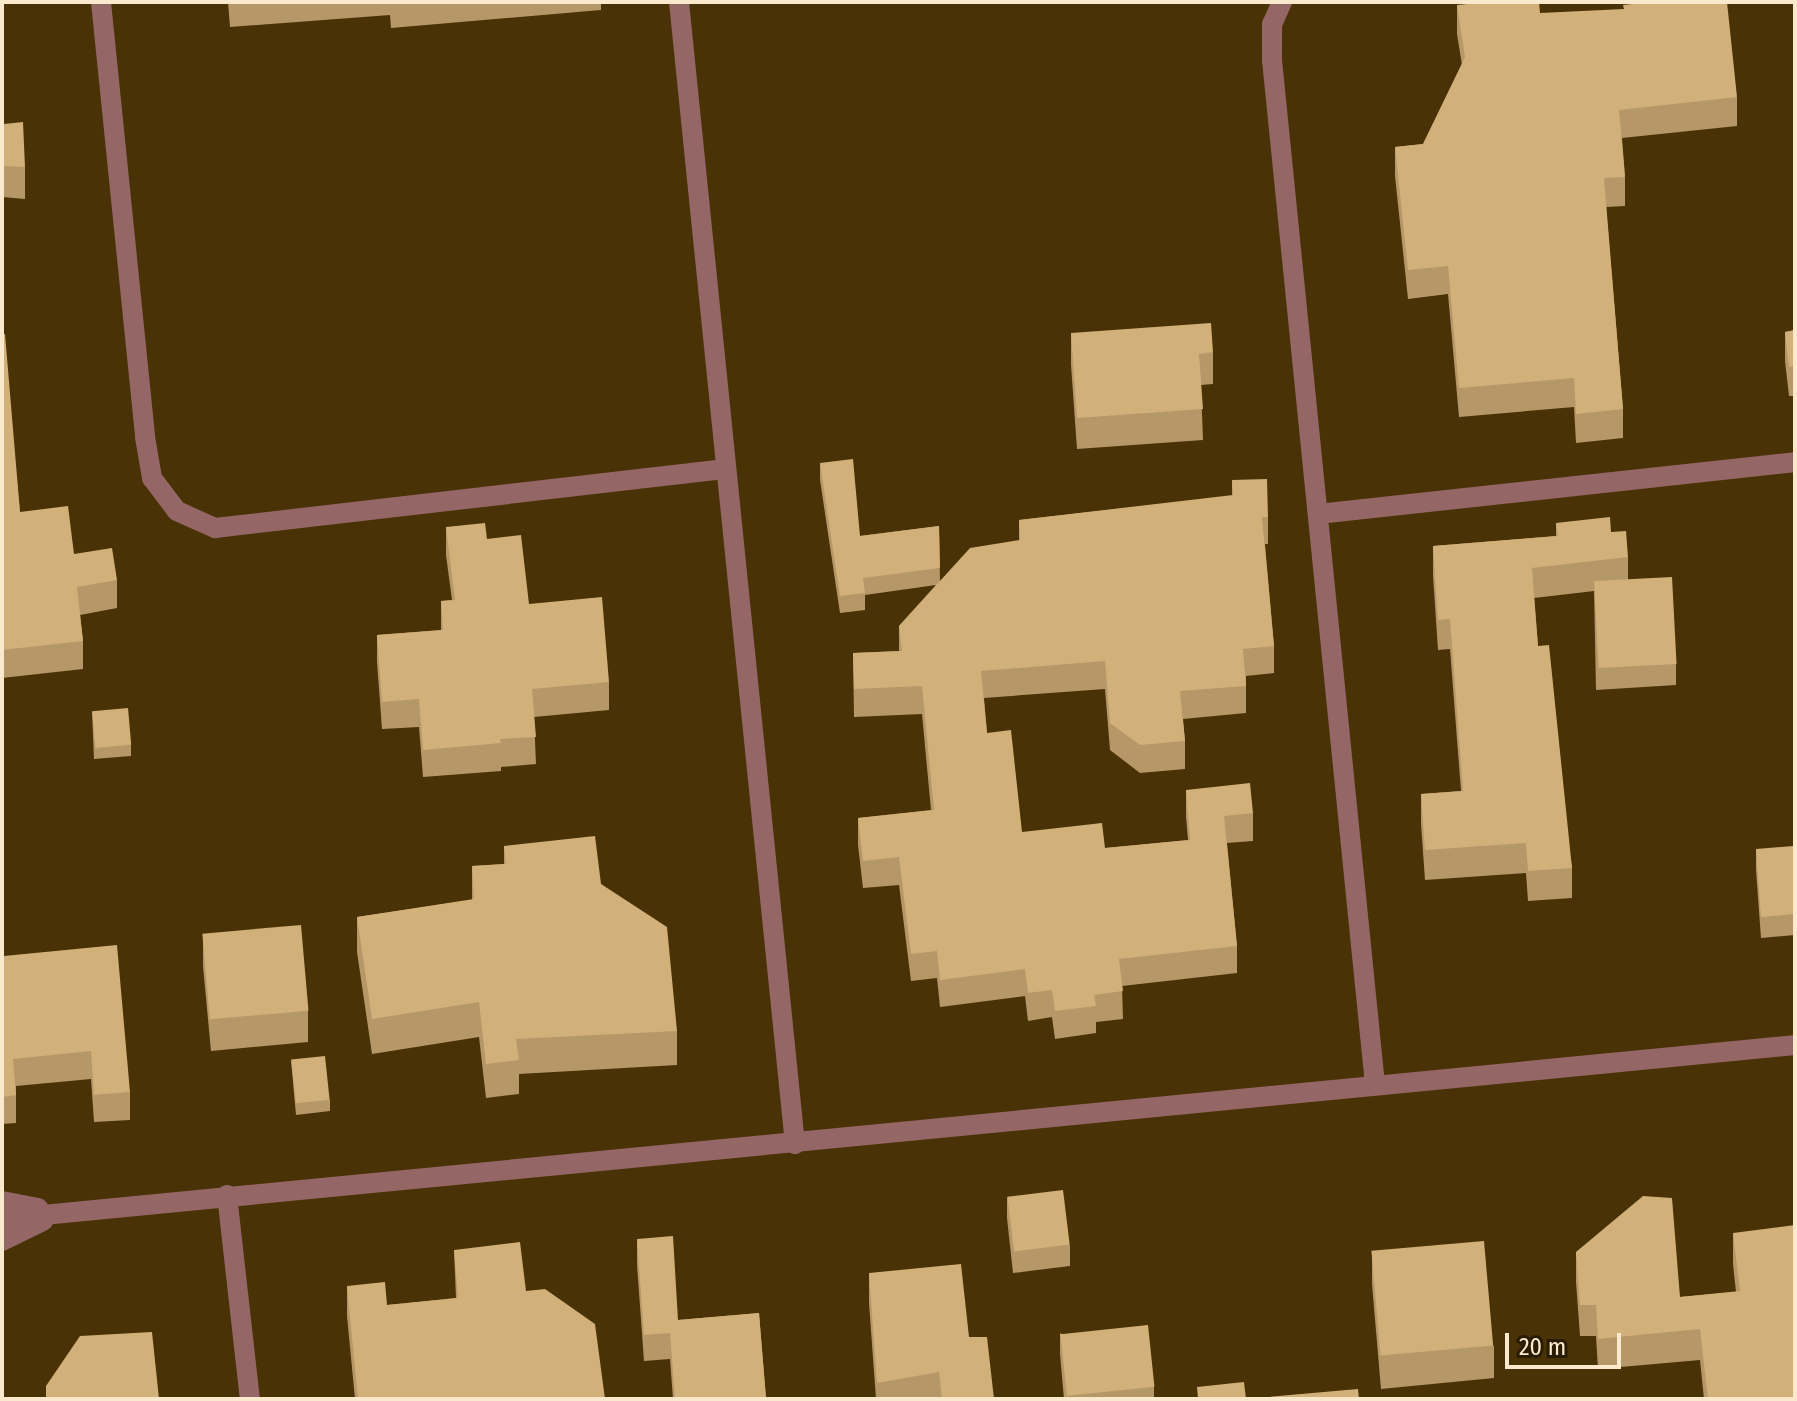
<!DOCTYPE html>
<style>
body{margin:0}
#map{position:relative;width:1797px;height:1401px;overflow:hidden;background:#493205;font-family:"Fira Sans Condensed",sans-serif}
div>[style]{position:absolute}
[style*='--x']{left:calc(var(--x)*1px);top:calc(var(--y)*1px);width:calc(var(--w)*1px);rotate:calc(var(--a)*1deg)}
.street>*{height:20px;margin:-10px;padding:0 10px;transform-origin:10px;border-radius:10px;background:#956666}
.wall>*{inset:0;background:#b59768}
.building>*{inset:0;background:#d2b079;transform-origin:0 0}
span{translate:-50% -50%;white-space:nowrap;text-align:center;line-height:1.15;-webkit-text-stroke:8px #291c05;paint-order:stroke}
.frame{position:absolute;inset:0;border:4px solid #fbe9ce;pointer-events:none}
.scale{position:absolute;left:1505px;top:1333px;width:116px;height:36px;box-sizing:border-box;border:4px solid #fbe9ce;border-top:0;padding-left:10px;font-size:24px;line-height:28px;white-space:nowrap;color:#fbe9ce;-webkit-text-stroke:6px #291c05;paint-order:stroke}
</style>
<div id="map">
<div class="street">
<i style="--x:101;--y:2;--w:437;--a:84.2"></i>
<i style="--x:145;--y:437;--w:42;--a:80.3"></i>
<i style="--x:152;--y:478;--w:41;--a:52.9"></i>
<i style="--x:177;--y:511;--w:42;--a:24.1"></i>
<i style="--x:215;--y:528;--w:512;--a:-6.61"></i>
<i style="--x:679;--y:2;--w:1148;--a:84.2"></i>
<i style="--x:1282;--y:2;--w:24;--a:114"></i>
<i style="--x:1272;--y:24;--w:36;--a:90"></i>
<i style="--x:1272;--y:60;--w:1029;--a:84.26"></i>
<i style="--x:1318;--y:514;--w:480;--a:-6.2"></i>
<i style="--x:227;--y:1195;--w:205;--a:83.6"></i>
<i style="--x:2;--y:1201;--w:37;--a:11"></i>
<i style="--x:2;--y:1219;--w:1801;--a:-5.54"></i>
<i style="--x:2;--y:1241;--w:46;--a:-26"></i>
</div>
<div class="wall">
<i style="clip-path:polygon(228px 2px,601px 2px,601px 10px,391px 28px,390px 15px,230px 27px)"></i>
<i style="clip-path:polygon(1457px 5px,1540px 13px,1737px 97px,1737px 126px,1622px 138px,1625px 177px,1625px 206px,1606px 207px,1623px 409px,1623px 438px,1576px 443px,1574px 407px,1459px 417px,1448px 294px,1408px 299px,1395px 176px,1395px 147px,1423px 144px,1462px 65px,1457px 34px)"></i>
<i style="clip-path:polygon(2px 82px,4px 124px,25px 167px,25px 199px,2px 197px)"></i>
<i style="clip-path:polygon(1795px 330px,1795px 396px,1789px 396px,1785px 361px,1785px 332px)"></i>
<i style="clip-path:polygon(1071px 333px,1213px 352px,1213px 384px,1201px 385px,1203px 440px,1077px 449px,1071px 365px)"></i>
<i style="clip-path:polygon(2px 334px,20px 512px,74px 554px,117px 580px,117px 608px,80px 615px,83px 641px,83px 669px,2px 678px)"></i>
<i style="clip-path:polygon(820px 463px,860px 536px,939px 526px,940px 581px,1019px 540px,1019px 520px,1232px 496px,1232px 480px,1268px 517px,1268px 544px,1265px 544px,1274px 646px,1274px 673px,1246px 676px,1246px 713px,1183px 719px,1185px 741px,1185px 769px,1140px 773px,1110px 750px,1105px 689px,984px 698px,987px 733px,1022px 832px,1105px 848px,1188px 840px,1186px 817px,1186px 790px,1253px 813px,1253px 841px,1227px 843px,1237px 946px,1237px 973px,1122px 986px,1123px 1019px,1096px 1022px,1096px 1033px,1055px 1039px,1052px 1017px,1028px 1021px,1025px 996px,940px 1007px,937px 978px,911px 981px,899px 885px,863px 888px,858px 845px,858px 818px,931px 810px,922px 714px,854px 717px,853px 653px,899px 651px,899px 626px,936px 585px,865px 595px,865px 610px,840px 613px,820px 480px)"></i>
<i style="clip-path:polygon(1556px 523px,1611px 532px,1628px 557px,1628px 580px,1676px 664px,1676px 685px,1596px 690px,1594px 591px,1534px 598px,1538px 646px,1572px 868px,1572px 898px,1528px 901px,1526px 873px,1425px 880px,1421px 824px,1421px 794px,1461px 791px,1450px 649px,1438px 650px,1433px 576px,1433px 546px,1556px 536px)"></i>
<i style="clip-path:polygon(446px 527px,487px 539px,529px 604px,609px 682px,609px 710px,534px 717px,536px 764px,501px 767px,501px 771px,423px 777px,419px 727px,382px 729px,377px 662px,377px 635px,441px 630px,441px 601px,452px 600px,446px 555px)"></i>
<i style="clip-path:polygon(92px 711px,131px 745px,131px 756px,94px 759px)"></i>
<i style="clip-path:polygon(504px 846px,601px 884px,677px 1031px,677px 1065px,519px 1074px,519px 1094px,486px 1098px,479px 1037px,372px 1054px,357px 952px,357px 917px,472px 900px,472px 866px,504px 864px)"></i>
<i style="clip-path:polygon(1756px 849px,1795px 868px,1795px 935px,1761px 938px,1756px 870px)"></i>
<i style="clip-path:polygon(203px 935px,308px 1011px,308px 1042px,211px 1051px,203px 966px)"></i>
<i style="clip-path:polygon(2px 937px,4px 956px,130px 1092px,130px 1120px,94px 1122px,91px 1079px,16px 1086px,16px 1123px,2px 1124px)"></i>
<i style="clip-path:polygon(291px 1060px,330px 1100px,330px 1111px,296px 1115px)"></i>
<i style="clip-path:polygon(1007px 1197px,1070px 1245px,1070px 1266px,1013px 1273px,1007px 1218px)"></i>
<i style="clip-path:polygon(1733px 1233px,1795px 1399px,1704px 1399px,1700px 1360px,1598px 1369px,1596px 1336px,1580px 1336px,1576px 1282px,1576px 1252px,1680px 1297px,1736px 1292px,1733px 1264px)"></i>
<i style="clip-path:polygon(637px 1239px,678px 1320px,759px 1313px,766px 1399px,673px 1399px,670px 1359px,644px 1361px,637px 1265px)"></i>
<i style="clip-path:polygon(454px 1250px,526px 1291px,605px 1399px,355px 1399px,347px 1316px,347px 1286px,387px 1305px,456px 1298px)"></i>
<i style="clip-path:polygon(1372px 1252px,1494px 1346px,1494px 1378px,1381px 1389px,1372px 1284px)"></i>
<i style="clip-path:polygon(869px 1273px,969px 1337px,994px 1399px,876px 1399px,869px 1303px)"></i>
<i style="clip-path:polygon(1060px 1333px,1154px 1387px,1154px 1399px,1064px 1399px,1060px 1354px)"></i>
</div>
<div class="building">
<i style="clip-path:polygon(1487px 2px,1539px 2px,1540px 13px,1624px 9px,1623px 5px,1650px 2px,1727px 2px,1737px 97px,1619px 110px,1625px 177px,1604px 178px,1623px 409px,1576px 414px,1574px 378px,1459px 388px,1448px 266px,1408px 270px,1395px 147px,1423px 144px,1465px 57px,1457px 5px)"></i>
<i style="clip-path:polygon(2px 82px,4px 124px,23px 122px,25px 167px,2px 166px)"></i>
<i style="clip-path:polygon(1211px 323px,1213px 352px,1199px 354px,1203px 409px,1077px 418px,1071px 333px)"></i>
<i style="clip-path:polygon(1795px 330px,1795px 366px,1789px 367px,1785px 332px)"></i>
<i style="clip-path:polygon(2px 334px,5px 334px,20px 512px,68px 506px,74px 554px,112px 548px,117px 580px,77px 587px,83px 641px,2px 650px)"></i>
<i style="clip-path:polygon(853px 459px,860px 536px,939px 526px,940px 568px,863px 578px,865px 593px,840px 596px,820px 463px)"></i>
<i style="clip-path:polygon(1267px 479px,1268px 517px,1262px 517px,1274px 646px,1243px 649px,1246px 686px,1180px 691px,1185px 741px,1140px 745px,1110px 723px,1105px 661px,981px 671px,987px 733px,1011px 730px,1022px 832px,1102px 823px,1105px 848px,1190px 840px,1186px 790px,1250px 783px,1253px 813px,1224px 816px,1237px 946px,1119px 959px,1123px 991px,1094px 995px,1096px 1006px,1055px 1011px,1052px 990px,1028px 993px,1025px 969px,940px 980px,937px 951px,911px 954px,899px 857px,863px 861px,858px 818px,934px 810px,922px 686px,854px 689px,853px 653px,902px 651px,899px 626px,970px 548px,1020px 540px,1019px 520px,1233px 495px,1232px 480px)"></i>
<i style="clip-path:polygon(1610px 517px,1611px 532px,1626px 531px,1628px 557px,1532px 568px,1538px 646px,1549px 645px,1572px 868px,1528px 871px,1526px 843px,1425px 850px,1421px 794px,1463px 791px,1450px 619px,1438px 620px,1433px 546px,1558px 536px,1556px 523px)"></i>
<i style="clip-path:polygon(485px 523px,487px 539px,521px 535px,529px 604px,602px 597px,609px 682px,532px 689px,536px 737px,500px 739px,501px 743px,423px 750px,419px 699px,382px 702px,377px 635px,443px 630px,441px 601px,455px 600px,446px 527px)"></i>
<i style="left:1672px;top:577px;width:87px;height:78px;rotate:87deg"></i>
<i style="left:128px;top:708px;width:37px;height:36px;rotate:85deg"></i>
<i style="clip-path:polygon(595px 836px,601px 884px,667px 927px,677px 1031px,516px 1039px,519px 1060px,486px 1064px,479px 1002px,372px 1019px,357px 917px,474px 899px,472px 866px,506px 864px,504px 846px)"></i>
<i style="clip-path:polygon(1793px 846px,1795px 868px,1795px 914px,1761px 917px,1756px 849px)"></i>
<i style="left:301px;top:925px;width:86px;height:99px;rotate:85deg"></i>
<i style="clip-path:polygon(2px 937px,4px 956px,117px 945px,130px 1092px,94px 1095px,91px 1051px,13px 1059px,16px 1095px,2px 1097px)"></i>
<i style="left:325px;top:1056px;width:44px;height:34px;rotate:84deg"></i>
<i style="left:1063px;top:1190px;width:55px;height:56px;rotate:83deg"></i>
<i style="clip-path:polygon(1643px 1196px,1672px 1198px,1680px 1297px,1740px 1291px,1733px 1233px,1795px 1225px,1795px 1399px,1708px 1399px,1700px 1329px,1598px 1339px,1596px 1305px,1580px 1305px,1576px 1252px)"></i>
<i style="clip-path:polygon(673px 1236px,678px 1320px,759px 1313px,766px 1398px,675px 1399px,670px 1333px,644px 1335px,637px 1239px)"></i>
<i style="left:1484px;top:1241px;width:105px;height:113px;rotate:85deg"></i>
<i style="clip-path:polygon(520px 1242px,526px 1291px,545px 1289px,595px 1324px,605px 1399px,358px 1399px,347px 1286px,385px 1282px,387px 1305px,458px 1298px,454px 1250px)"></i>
<i style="clip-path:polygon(961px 1264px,969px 1337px,987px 1337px,994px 1399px,942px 1399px,939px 1372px,877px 1383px,869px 1273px)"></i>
<i style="left:1148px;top:1325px;width:62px;height:88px;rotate:84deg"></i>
<i style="clip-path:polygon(152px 1332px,159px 1399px,46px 1399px,46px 1386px,80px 1336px)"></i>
<i style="clip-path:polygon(1244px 1382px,1246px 1399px,1358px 1389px,1359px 1399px,1198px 1399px,1197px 1387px)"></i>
</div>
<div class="frame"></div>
<div class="scale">20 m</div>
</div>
